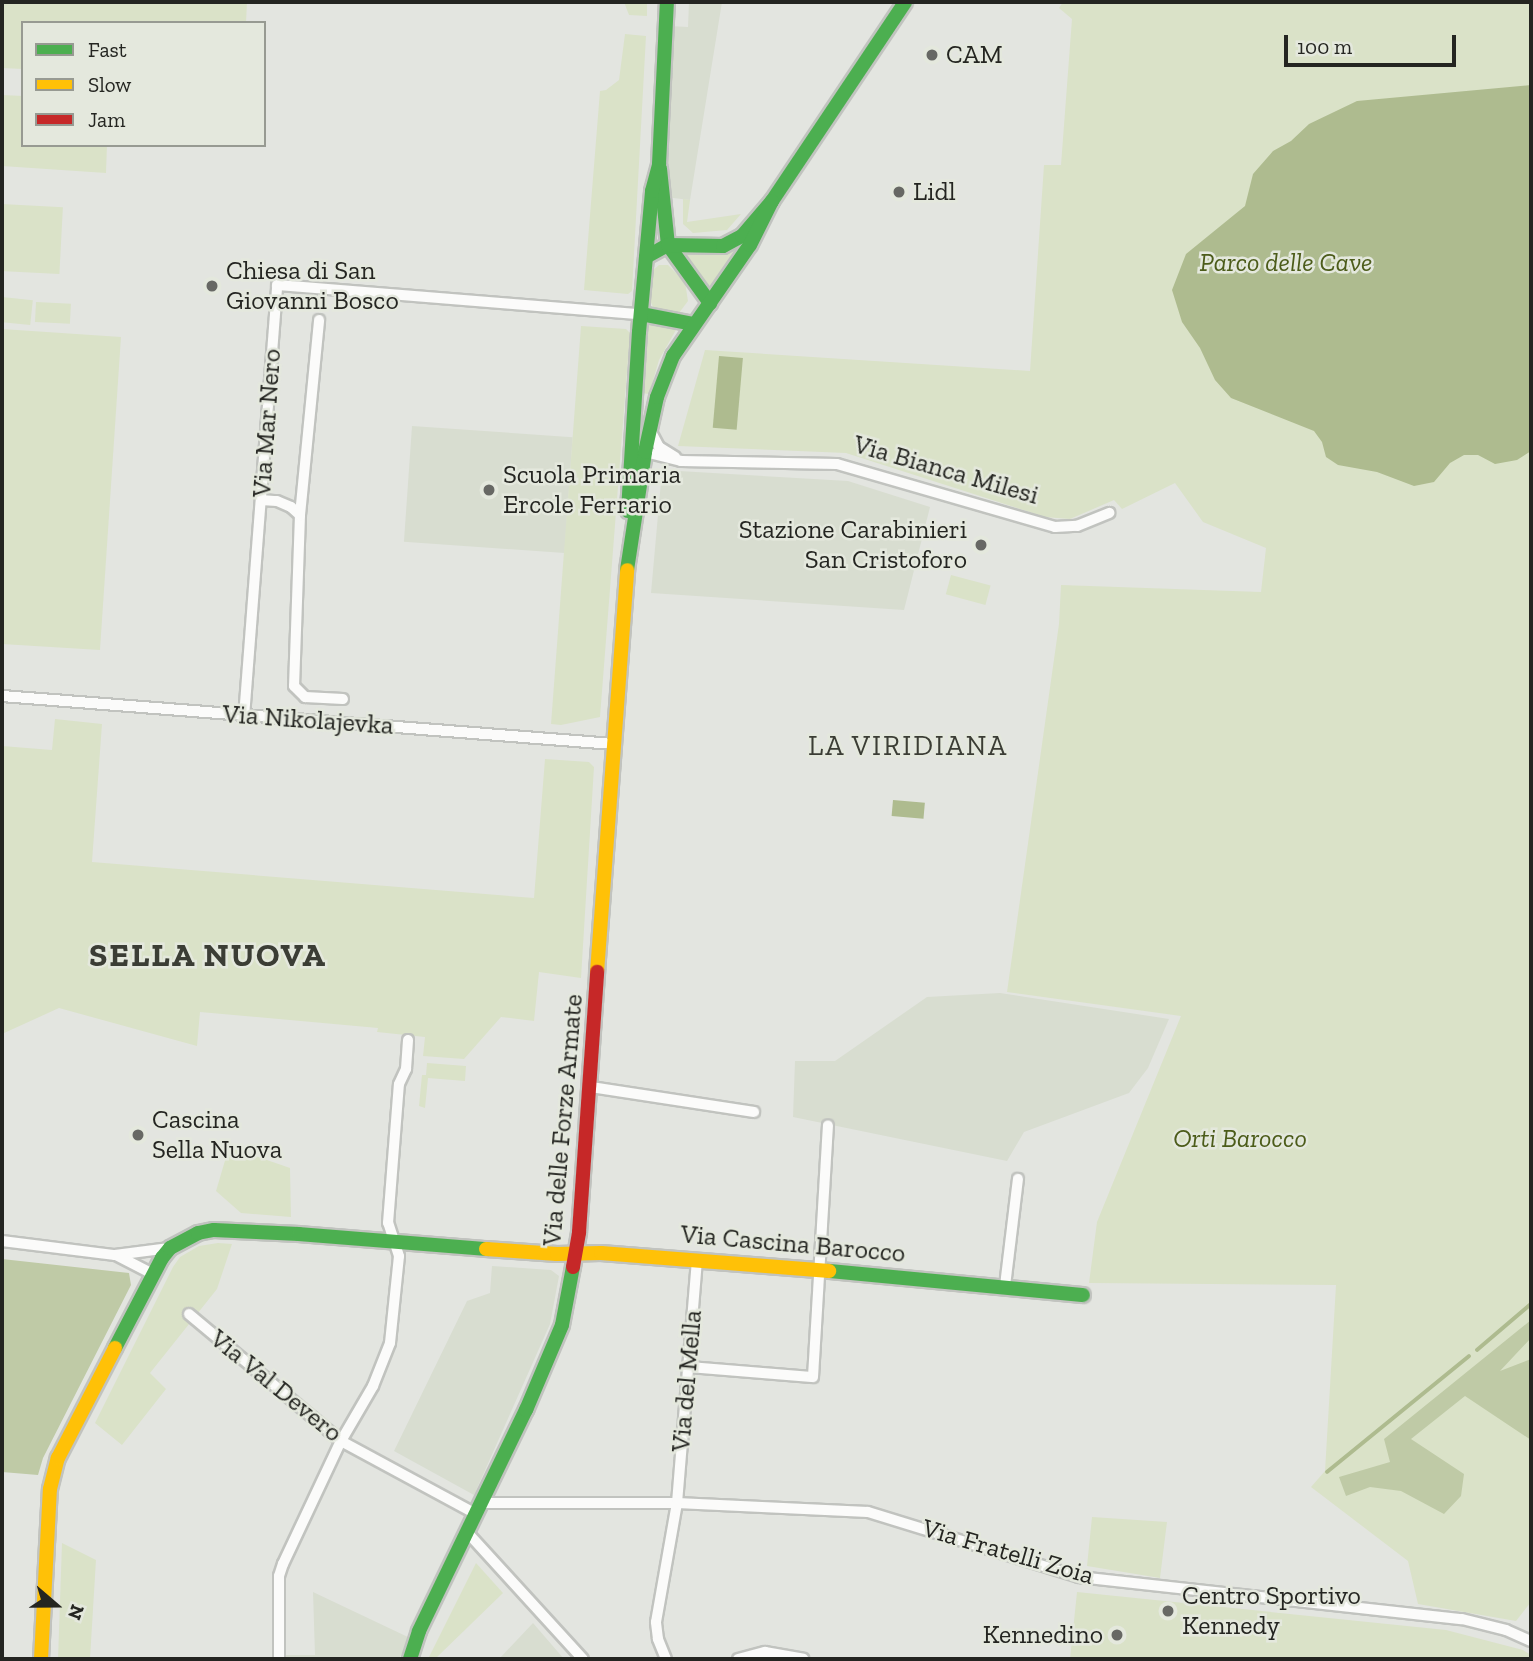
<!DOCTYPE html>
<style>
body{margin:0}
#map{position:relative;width:1533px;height:1661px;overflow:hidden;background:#e3e5e0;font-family:"Zilla Slab",serif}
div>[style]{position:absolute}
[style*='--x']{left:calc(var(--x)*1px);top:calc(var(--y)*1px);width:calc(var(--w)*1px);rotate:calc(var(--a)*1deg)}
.built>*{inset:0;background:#d8ddd0;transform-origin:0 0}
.green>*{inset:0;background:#dae2c8;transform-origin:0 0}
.forest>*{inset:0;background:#bfcaa6}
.water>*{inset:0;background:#aebb8f;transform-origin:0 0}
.stream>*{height:3.5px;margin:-1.75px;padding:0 1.75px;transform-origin:1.75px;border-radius:1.75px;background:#aebb8f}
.roads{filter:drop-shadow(2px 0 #c1c3bf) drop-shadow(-2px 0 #c1c3bf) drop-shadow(0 2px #c1c3bf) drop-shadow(0 -2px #c1c3bf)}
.street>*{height:10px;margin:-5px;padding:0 5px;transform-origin:5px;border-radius:5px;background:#fbfbfa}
.fast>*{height:14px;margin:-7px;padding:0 7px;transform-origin:7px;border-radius:7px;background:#4caf50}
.slow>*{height:14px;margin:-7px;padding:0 7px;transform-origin:7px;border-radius:7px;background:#ffc107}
.jam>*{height:14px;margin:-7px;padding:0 7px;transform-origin:7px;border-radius:7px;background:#c62828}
.dots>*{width:19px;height:19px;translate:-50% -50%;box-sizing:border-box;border:4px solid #e4e8dd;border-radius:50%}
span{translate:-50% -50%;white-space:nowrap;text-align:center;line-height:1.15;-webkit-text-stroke:5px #e4e8dd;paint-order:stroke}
.poi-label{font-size:26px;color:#242521}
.left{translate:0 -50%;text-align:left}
.right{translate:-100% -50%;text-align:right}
.park-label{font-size:26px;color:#4c5c1a;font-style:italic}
.street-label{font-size:26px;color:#242521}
.neighbourhood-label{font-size:28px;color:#3b3d35;letter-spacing:2px}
.district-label{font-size:33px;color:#3b3d35;font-weight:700;letter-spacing:2px}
.frame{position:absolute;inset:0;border:4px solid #242521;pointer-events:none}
.legend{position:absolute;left:21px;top:21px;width:245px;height:126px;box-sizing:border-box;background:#e4e8dd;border:2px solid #979a92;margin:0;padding:9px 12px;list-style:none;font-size:21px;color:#242521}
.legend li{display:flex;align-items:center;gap:14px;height:35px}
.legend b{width:35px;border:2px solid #979a92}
.north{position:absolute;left:21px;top:1570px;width:70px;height:70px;-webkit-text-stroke:5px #e4e8dd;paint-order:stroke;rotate:110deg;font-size:19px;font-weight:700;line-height:28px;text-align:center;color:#242521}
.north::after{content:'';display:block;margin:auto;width:24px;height:32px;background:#242521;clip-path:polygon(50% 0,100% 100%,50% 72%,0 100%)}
.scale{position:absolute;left:1284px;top:35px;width:172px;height:32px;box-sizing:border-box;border:4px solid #242521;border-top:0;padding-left:9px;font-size:21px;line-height:24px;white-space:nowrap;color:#242521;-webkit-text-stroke:5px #e4e8dd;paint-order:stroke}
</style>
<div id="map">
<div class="built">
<i style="clip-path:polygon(689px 2px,722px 2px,690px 200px,665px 197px,669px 26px,688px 27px)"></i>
<i style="left:412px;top:426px;width:161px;height:116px;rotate:4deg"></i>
<i style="clip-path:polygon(662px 470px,848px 481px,930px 507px,904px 610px,651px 593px)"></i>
<i style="clip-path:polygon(1000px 993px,1169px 1019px,1148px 1068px,1129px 1093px,1024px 1132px,1007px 1161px,793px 1117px,795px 1061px,835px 1061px,927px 997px)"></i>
<i style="clip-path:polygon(492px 1266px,551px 1270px,559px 1276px,550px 1324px,474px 1495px,394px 1451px,467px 1301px,490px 1293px)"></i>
<i style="clip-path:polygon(313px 1592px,410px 1638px,399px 1659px,283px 1659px,283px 1655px,315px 1655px)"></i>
<i style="clip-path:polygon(533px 1623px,564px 1659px,499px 1659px)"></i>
</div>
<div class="green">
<i style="clip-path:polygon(2px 2px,247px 2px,246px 23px,23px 23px,23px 69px,2px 68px)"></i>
<i style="clip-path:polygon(624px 2px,647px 2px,647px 16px,629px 15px)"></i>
<i style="clip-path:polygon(1063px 2px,1531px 2px,1531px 1602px,1516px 1621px,1418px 1604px,1408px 1561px,1311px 1487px,1325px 1471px,1336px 1285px,1089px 1283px,1097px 1222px,1181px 1016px,1007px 992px,1059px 624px,1061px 585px,1261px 592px,1266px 548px,1203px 522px,1175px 483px,1122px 509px,1114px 500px,1070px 519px,1045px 517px,846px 453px,678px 446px,705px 350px,1030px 371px,1044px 165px,1061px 165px,1072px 19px,1059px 8px)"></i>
<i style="clip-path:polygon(625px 34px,646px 36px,632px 291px,628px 294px,584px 290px,600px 91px,606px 90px,619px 80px)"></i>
<i style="clip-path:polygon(2px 95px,23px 96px,23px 145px,107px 145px,106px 173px,2px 166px)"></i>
<i style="clip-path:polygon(683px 199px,690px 200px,687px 222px,741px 214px,727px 230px,693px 233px,683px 224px)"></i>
<i style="left:2px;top:204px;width:61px;height:67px;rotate:3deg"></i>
<i style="clip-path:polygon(738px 248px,711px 290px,683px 252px,711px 252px)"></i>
<i style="clip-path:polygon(659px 265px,668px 265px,685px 282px,688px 301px,679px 313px,672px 315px,653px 307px,649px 298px,652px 271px)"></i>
<i style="left:2px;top:297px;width:31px;height:25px;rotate:6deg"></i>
<i style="left:36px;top:302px;width:35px;height:20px;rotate:3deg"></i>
<i style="clip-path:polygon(649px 321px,677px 328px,659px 360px,649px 394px,641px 393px)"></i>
<i style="clip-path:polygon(581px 326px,626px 329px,630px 333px,600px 717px,561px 725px,551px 724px)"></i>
<i style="clip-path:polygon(2px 329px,121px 337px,100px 650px,2px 644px)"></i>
<i style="left:951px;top:575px;width:41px;height:20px;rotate:15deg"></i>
<i style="clip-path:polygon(55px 719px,102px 724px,92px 862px,534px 898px,545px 759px,589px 762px,594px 767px,581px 978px,539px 972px,534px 1021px,501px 1017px,464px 1059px,423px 1056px,425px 1037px,377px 1032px,378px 1028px,200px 1012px,197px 1046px,59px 1008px,2px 1034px,2px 746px,52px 750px)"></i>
<i style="clip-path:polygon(427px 1063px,466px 1066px,465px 1081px,428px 1078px,425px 1108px,419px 1106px,422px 1075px,426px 1075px)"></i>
<i style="clip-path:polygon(229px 1147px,290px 1168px,291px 1217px,241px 1213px,216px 1191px)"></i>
<i style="clip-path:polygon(218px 1243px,232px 1244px,217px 1289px,150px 1373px,166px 1389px,122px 1445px,95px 1423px,173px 1267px,180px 1257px,199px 1246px)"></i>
<i style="clip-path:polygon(1092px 1517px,1167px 1522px,1160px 1578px,1087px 1566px)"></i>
<i style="clip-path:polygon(62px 1543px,96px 1560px,90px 1659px,58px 1659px)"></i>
<i style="clip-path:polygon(476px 1563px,503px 1593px,435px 1659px,428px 1659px)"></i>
<i style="clip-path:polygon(1077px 1592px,1446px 1630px,1523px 1650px,1531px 1655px,1531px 1659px,1070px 1659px)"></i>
</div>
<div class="forest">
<i style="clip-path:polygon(2px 1259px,129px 1273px,131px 1285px,43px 1458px,38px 1475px,2px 1472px)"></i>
<i style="clip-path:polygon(1531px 1320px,1531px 1338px,1500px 1371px,1531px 1359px,1531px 1440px,1465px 1396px,1411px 1439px,1464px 1474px,1461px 1496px,1444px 1514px,1401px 1491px,1370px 1487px,1346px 1496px,1339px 1477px,1390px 1462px,1384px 1439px)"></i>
</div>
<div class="water">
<i style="clip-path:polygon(1531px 85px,1531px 451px,1517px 460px,1495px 464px,1478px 455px,1464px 455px,1450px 463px,1434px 482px,1414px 486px,1377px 472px,1338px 465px,1326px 457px,1322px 442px,1314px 431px,1231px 398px,1215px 380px,1200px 348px,1182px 322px,1172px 290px,1186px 254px,1245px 206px,1253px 174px,1273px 151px,1291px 141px,1309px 124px,1357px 101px)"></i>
<i style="left:719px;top:356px;width:24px;height:72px;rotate:5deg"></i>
<i style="left:893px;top:800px;width:32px;height:16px;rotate:5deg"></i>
</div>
<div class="stream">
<i style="--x:1477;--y:1350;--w:71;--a:-40.4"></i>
<i style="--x:1327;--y:1472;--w:183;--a:-39.2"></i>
</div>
<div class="roads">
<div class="street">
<i style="--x:650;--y:430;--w:19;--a:62"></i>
<i style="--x:659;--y:447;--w:19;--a:32"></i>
<i style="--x:645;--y:452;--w:37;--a:14"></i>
<i style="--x:681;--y:461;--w:156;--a:1.1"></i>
<i style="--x:837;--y:464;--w:227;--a:16.1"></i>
<i style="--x:1055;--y:527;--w:22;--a:-3"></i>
<i style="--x:1077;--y:526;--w:35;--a:-22"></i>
<i style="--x:261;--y:500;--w:16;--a:4"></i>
<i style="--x:277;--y:501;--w:15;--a:23"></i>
<i style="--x:291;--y:507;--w:12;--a:42"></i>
<i style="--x:300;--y:515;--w:171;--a:92"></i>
<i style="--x:294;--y:686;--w:16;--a:45"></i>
<i style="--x:305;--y:697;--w:38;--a:3"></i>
<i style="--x:300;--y:515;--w:196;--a:-84.4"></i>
<i style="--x:2;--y:696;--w:613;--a:4.49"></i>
<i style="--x:244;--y:717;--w:433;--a:-85.6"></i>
<i style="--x:277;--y:285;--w:365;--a:4.6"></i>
<i style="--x:591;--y:1087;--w:165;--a:8.7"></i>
<i style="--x:2;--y:1241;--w:114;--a:7.1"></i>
<i style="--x:115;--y:1255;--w:55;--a:-7.3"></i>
<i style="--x:116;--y:1255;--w:42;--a:27.2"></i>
<i style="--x:1005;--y:1286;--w:108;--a:-83.1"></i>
<i style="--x:189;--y:1314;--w:198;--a:39.9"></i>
<i style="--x:341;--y:1441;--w:153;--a:28.4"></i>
<i style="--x:688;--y:1367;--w:125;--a:4.6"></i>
<i style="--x:813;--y:1377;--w:252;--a:-86.6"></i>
<i style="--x:482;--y:1503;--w:195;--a:0"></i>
<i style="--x:677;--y:1503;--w:191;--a:2.7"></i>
<i style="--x:868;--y:1512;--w:221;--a:17.1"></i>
<i style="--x:1079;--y:1577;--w:385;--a:6.3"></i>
<i style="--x:1462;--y:1619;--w:45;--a:14"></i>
<i style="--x:1506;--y:1630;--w:27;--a:24"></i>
<i style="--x:467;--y:1532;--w:172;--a:47.6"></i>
<i style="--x:279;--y:1659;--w:83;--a:-90"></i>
<i style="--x:279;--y:1576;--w:13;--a:-72"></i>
<i style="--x:283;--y:1564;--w:136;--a:-64.8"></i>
<i style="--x:341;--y:1441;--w:64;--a:-59.8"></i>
<i style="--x:373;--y:1386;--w:46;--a:-68.4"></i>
<i style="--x:390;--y:1343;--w:87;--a:-84.1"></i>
<i style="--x:399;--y:1256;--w:35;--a:-108"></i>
<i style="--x:388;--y:1223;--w:139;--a:-85.5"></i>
<i style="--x:399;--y:1084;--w:17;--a:-65"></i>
<i style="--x:406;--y:1069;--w:29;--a:-86"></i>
<i style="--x:666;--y:1659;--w:22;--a:-112"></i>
<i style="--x:658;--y:1639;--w:17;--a:-97"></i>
<i style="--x:656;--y:1622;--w:121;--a:-80"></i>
<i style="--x:677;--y:1503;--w:244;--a:-85.3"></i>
<i style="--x:738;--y:1659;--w:28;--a:-15"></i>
<i style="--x:765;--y:1652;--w:39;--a:10"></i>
</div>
<div class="fast">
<i style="--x:660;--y:169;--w:76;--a:84"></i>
<i style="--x:668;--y:245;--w:72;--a:54.1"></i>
<i style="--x:646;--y:257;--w:25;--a:-29"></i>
<i style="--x:668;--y:245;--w:55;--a:1"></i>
<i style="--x:723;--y:246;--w:21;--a:-28"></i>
<i style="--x:742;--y:236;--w:46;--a:-49.4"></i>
<i style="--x:772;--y:201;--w:239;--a:-56.2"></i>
<i style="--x:641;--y:314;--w:54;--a:10.7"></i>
<i style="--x:628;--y:511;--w:179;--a:-86.5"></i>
<i style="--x:639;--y:332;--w:142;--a:-84.7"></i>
<i style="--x:652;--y:191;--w:28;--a:-75"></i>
<i style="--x:659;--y:164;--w:162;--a:-87.2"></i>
<i style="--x:627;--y:570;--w:119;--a:-81.3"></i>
<i style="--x:645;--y:452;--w:56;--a:-77.7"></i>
<i style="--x:657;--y:397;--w:44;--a:-68.7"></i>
<i style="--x:673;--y:356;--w:135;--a:-55.3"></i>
<i style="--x:750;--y:245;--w:49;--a:-63.4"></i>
<i style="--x:829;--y:1271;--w:255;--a:5.4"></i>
<i style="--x:115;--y:1348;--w:102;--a:-62.4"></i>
<i style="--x:162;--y:1258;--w:13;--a:-51"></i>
<i style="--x:170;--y:1248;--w:32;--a:-28"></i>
<i style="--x:198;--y:1233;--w:16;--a:-11"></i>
<i style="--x:214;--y:1230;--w:85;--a:2.7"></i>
<i style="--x:299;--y:1234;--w:188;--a:4.6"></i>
<i style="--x:410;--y:1659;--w:29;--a:-72"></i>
<i style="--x:419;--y:1631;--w:246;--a:-64.2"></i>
<i style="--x:526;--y:1410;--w:92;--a:-67"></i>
<i style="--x:562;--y:1325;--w:59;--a:-79.3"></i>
</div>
<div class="slow">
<i style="--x:597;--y:972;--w:403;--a:-85.7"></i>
<i style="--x:486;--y:1249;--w:71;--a:4"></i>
<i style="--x:557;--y:1254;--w:44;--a:-1.3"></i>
<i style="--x:601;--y:1253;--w:229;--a:4.5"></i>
<i style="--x:41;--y:1659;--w:170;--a:-87"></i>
<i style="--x:50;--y:1489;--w:32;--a:-76"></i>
<i style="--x:58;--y:1458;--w:124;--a:-62.6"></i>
</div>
<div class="jam">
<i style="--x:573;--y:1267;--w:36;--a:-80"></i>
<i style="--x:579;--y:1232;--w:261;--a:-86"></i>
</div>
</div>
<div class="dots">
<i style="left:932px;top:55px;background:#676864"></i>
<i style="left:899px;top:192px;background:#676864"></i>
<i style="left:212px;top:286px;background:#676864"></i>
<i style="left:489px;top:490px;background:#676864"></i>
<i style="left:981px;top:545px;background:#676864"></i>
<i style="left:138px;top:1135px;background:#676864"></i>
<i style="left:1168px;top:1611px;background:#676864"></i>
<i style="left:1117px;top:1635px;background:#676864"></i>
</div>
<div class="poi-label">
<span class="left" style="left:946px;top:55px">CAM</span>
<span class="left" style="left:913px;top:192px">Lidl</span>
<span class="left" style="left:226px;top:286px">Chiesa di San<br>Giovanni Bosco</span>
<span class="left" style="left:503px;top:490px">Scuola Primaria<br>Ercole Ferrario</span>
<span class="right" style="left:967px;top:545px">Stazione Carabinieri<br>San Cristoforo</span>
<span class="left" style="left:152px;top:1135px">Cascina<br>Sella Nuova</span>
<span class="left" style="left:1182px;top:1611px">Centro Sportivo<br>Kennedy</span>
<span class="right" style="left:1103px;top:1635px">Kennedino</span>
</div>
<div class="park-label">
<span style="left:1286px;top:263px">Parco delle Cave</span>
<span style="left:1240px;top:1139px">Orti Barocco</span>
</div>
<div class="street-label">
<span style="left:267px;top:423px;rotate:-86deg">Via Mar Nero</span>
<span style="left:946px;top:470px;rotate:16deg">Via Bianca Milesi</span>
<span style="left:308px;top:720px;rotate:4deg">Via Nikolajevka</span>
<span style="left:563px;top:1120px;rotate:-85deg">Via delle Forze Armate</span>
<span style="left:793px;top:1244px;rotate:5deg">Via Cascina Barocco</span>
<span style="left:687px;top:1381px;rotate:-85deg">Via del Mella</span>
<span style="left:276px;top:1386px;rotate:39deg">Via Val Devero</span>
<span style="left:1008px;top:1552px;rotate:16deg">Via Fratelli Zoia</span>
</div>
<div class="neighbourhood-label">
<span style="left:908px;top:746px">LA VIRIDIANA</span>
</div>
<div class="district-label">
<span style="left:208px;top:955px">SELLA NUOVA</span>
</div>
<div class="frame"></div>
<ul class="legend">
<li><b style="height:9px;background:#4caf50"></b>Fast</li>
<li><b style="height:9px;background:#ffc107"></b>Slow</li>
<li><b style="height:9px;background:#c62828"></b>Jam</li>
</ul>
<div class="north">N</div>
<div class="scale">100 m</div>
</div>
